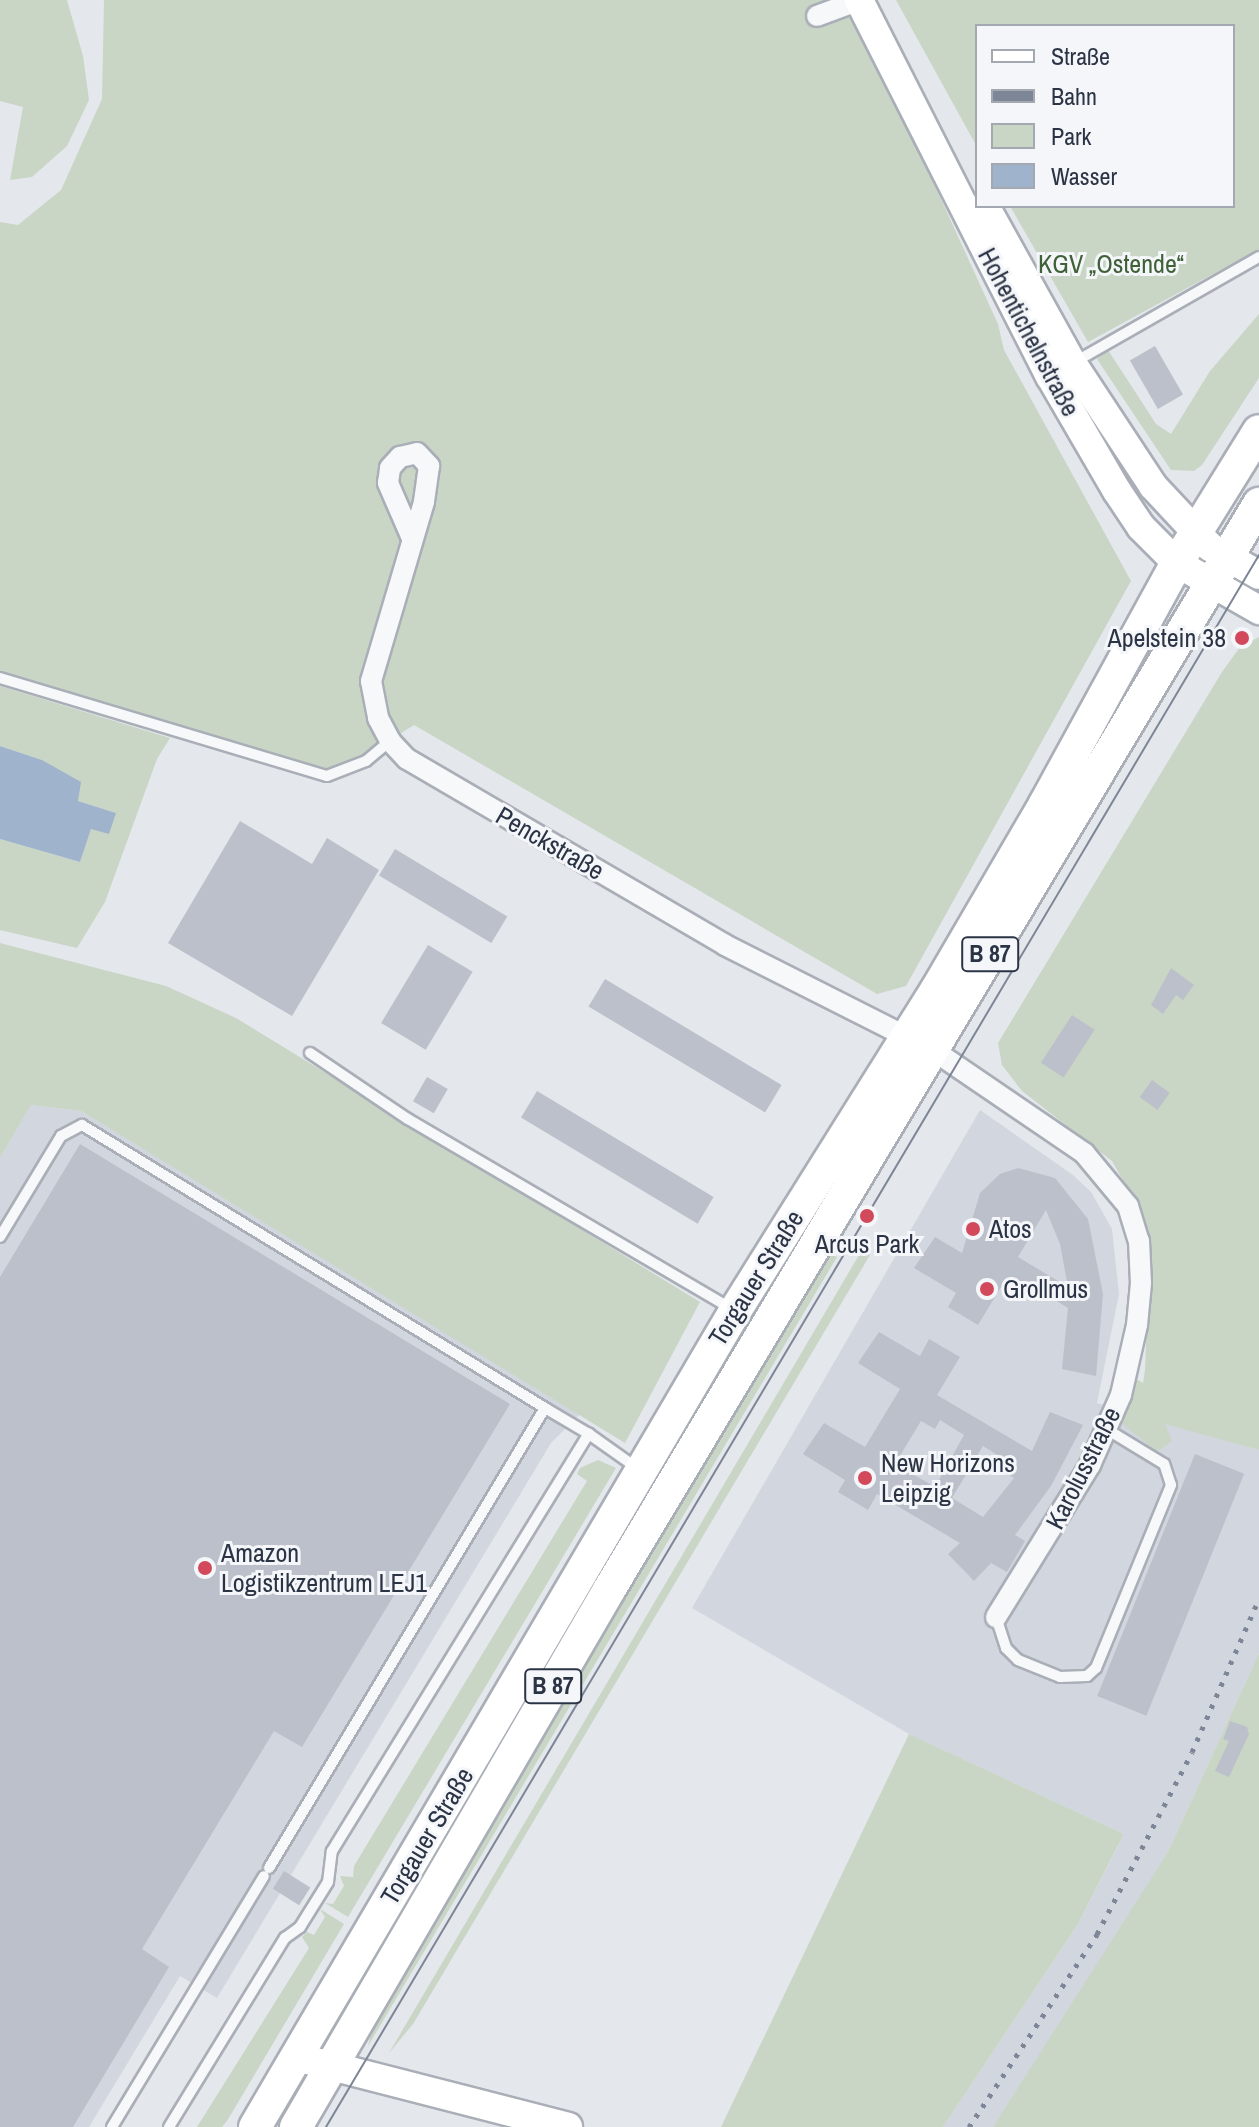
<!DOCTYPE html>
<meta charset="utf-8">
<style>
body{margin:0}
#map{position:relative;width:1259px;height:2127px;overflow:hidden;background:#e4e7ec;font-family:"Archivo Narrow",sans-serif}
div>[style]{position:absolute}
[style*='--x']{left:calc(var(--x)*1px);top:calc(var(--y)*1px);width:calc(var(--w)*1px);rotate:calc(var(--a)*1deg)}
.built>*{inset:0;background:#d2d6de}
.green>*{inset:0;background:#c9d6c5}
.water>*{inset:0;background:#9fb4cc}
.building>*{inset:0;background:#bbc0ca;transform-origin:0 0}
.roads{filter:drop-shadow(2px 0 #a9aeb7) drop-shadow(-2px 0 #a9aeb7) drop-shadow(0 2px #a9aeb7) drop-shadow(0 -2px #a9aeb7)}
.lane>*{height:10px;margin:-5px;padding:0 5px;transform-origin:5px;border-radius:5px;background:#f7f8fa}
.street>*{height:20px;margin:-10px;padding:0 10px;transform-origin:10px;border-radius:10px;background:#f7f8fa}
.secondary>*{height:28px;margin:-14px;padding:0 14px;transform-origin:14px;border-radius:14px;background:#fff}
.primary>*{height:32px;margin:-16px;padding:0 16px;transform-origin:16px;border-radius:16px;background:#fff}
.tram>*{height:2px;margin:-1px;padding:0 1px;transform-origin:1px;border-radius:1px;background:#7d8696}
.rail>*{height:5px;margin-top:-2.5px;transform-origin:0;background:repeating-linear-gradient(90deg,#7d8696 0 4px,transparent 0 12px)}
.dots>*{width:22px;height:22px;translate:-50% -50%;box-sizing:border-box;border:4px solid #f4f6f9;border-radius:50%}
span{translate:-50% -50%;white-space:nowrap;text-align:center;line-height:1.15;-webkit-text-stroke:6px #f4f6f9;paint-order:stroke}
.shield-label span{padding:2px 6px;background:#f4f6f9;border:2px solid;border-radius:6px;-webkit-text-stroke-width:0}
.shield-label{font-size:24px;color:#2b3445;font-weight:700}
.park-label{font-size:26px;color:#3f6138}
.street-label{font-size:26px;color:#2b3445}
.poi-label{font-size:26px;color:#2b3445}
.right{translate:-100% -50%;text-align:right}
.left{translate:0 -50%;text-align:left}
.legend{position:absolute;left:975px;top:24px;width:260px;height:184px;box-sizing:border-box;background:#f4f6f9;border:2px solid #a4a8b1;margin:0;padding:10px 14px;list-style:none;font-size:24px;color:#2b3445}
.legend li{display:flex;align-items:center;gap:16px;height:40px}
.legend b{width:40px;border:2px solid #a4a8b1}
</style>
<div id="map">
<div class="built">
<i style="clip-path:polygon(31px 1105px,81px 1111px,580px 1414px,551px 1443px,217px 1998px,180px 1976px,89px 2127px,0 2127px,0 1158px)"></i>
<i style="clip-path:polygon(980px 1110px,1073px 1175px,1091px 1192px,1112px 1229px,1119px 1294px,1097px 1403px,1259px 1450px,1259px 1653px,1168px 1852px,1073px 2008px,993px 2127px,943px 2127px,1078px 1924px,1124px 1834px,909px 1734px,692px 1608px)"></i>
</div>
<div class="green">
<i style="clip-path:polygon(0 0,67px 0,83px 56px,89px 100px,67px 146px,32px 177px,10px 180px,23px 107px,0 101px)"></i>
<i style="clip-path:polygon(104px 0,850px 0,998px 324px,1004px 350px,1131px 581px,906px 986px,877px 994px,414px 725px,352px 764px,326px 771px,0 672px,0 222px,18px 225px,61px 190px,102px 99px)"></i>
<i style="clip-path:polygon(896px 0,1259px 0,1259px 249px,1088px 342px,1010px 206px,1233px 206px,1233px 26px,977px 26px,977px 147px)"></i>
<i style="clip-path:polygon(1259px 314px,1259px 378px,1202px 465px,1194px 471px,1171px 470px,1097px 359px,1108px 350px,1156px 424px,1171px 434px,1210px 371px)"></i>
<i style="clip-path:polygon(1259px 637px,1259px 1450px,1165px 1424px,1172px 1441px,1157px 1452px,1121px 1423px,1136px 1379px,1143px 1383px,1145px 1370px,1148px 1297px,1135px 1202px,1112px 1161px,1022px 1091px,1002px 1065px,998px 1043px,1222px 672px,1240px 647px)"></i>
<i style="clip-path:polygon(0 686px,170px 738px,157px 759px,105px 902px,77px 948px,0 930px,0 839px,80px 862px,91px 828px,116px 813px,78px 801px,42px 760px,0 746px)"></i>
<i style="clip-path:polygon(0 943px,166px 986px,236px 1018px,700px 1302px,625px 1443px,81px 1111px,31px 1105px,0 1158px)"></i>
<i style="clip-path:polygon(862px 1250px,870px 1255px,413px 2024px,389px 2053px)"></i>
<i style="clip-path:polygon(829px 1253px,837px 1257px,368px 2046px,375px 2011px)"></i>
<i style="clip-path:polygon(598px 1460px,616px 1468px,348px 1917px,325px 1903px,333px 1904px,344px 1886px,340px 1876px,353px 1877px,354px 1866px,587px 1481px,577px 1474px,580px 1468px)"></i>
<i style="clip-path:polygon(1259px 1653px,1259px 2127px,993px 2127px,1168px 1852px)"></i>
<i style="clip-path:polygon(909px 1734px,1124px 1834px,1115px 1851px,1078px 1924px,943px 2127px,721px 2127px)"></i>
<i style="clip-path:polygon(320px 1909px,344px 1924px,227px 2121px,222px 2127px,197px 2127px,309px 1948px,302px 1937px,307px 1932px,314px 1935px,325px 1917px)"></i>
</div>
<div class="water">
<i style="clip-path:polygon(0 746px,42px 760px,81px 782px,78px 801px,116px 813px,109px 834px,91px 829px,80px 862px,0 839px)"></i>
</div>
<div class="building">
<i style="left:1155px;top:346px;width:56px;height:29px;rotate:60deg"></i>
<i style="clip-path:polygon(240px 821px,312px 864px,327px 838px,379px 870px,292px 1016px,168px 943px)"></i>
<i style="left:395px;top:849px;width:131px;height:31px;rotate:31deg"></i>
<i style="left:428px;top:945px;width:52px;height:91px;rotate:31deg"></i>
<i style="clip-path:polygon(1171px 968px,1194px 985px,1183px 1000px,1176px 995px,1163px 1014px,1151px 1005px)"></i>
<i style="left:605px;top:979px;width:206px;height:32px;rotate:31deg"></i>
<i style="left:1072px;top:1015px;width:27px;height:57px;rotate:33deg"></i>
<i style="left:427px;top:1077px;width:24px;height:28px;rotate:30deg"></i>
<i style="left:1152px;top:1080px;width:22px;height:21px;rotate:36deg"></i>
<i style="left:537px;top:1091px;width:206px;height:31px;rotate:31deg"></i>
<i style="clip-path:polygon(80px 1144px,510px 1404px,302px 1747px,274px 1731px,142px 1949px,169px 1967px,73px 2127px,0 2127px,0 1277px)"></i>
<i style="clip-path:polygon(evenodd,1018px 1168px,1055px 1178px,1088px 1219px,1103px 1294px,1096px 1376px,1062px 1369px,1068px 1308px,1027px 1283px,1018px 1298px,1001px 1287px,978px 1325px,948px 1307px,956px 1293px,914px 1268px,935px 1237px,962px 1253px,980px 1193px,1000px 1174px,1018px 1168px,1046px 1210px,1060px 1244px,1068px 1287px,1018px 1257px,1046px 1210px)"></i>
<i style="clip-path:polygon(evenodd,879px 1332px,920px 1356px,929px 1339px,960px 1357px,937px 1395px,1032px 1451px,1050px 1412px,1083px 1425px,1051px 1486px,1015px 1535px,1025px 1541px,1007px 1572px,991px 1563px,974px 1581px,948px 1554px,960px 1543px,877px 1494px,868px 1510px,838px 1492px,845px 1480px,803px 1454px,824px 1423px,865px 1447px,900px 1389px,858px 1363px,879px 1332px,940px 1420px,964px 1435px,935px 1487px,895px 1464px,921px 1421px,935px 1429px,940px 1420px,879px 1332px,983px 1446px,1007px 1461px,1001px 1470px,1014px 1478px,983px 1517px,952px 1498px,983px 1446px)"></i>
<i style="left:1195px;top:1454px;width:53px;height:261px;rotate:22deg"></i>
<i style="clip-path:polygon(1230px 1721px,1247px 1727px,1249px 1734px,1229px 1777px,1215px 1771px,1229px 1741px,1223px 1739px)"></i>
<i style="left:284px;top:1871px;width:31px;height:21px;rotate:32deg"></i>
</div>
<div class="roads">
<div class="lane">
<i style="--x:1073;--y:363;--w:214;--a:-29.7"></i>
<i style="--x:0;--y:678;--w:341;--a:16.7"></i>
<i style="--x:327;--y:776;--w:42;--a:-21"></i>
<i style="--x:366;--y:761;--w:31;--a:-40"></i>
<i style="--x:310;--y:1053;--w:118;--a:34"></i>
<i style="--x:408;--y:1119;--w:376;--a:30.4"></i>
<i style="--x:0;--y:1237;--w:118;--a:-58.9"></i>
<i style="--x:61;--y:1136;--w:24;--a:-28"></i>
<i style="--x:82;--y:1125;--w:543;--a:31.43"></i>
<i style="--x:996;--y:1617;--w:33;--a:72"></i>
<i style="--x:1006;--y:1648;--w:17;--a:45"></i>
<i style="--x:1018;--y:1660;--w:45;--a:22"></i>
<i style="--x:1060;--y:1677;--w:27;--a:-2"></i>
<i style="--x:1087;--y:1676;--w:12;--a:-42"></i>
<i style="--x:1096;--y:1668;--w:198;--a:-67.7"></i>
<i style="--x:1171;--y:1485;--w:22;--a:-108"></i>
<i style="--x:1164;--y:1464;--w:66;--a:-148.7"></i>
<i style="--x:269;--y:1868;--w:536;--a:-59.04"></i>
<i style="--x:545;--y:1408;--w:51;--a:30.6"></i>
<i style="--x:112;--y:2127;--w:293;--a:-58.8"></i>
<i style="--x:169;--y:2127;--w:222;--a:-58.5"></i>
<i style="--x:285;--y:1938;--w:19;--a:-36"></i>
<i style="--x:300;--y:1927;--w:53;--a:-58.1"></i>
<i style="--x:328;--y:1882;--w:31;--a:-83"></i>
<i style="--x:332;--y:1851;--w:490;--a:-58.4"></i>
<i style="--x:589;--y:1434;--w:59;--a:35.3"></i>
</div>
<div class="street">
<i style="--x:817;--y:16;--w:46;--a:-20.4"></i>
<i style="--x:411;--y:536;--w:58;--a:-113.5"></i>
<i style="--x:388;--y:483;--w:15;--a:-82"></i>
<i style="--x:390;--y:468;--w:15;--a:-48"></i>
<i style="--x:400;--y:457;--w:17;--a:-13"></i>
<i style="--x:417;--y:453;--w:18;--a:47"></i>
<i style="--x:429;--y:466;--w:36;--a:98"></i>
<i style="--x:424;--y:502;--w:187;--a:106.5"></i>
<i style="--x:371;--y:681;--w:38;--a:79"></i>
<i style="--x:378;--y:718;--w:26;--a:62"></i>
<i style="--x:390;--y:741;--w:25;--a:47"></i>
<i style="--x:407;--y:759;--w:368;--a:30.3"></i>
<i style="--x:725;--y:945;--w:233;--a:26.8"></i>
<i style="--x:933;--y:1050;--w:183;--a:34.3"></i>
<i style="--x:1084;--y:1153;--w:69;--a:50.3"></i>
<i style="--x:1128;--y:1206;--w:37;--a:73"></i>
<i style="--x:1139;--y:1241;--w:42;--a:87.3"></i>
<i style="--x:1141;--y:1283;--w:42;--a:95.4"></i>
<i style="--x:1137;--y:1325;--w:72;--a:102.9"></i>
<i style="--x:1121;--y:1395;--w:77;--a:113.9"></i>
<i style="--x:1090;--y:1465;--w:179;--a:121.7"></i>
</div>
<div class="secondary">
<i style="--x:859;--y:0;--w:422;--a:63.1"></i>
<i style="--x:1050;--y:376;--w:133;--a:59.8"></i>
<i style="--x:1117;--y:491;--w:43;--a:56.3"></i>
<i style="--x:1141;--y:527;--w:51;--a:45"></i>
<i style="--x:1177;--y:563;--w:95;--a:29.8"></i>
<i style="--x:985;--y:206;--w:179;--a:61"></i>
<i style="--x:1072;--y:363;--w:147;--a:56.6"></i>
<i style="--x:1153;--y:486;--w:83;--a:46.9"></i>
<i style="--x:1210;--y:547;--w:56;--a:29.7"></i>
<i style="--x:296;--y:2057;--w:281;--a:14.4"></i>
</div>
<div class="primary">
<i style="--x:255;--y:2127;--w:947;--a:-59.53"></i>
<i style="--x:735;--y:1311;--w:380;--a:-57.9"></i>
<i style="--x:937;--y:989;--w:214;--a:-59.7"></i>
<i style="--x:1045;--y:804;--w:275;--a:-61.3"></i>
<i style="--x:1177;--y:563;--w:155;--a:-58.2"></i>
<i style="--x:296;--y:2127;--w:622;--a:-59.76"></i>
<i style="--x:609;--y:1590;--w:1266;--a:-59.1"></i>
</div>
</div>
<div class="tram">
<i style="--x:326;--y:2127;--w:1828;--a:-59.31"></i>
</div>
<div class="rail">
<i style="--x:969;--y:2127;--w:232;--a:-56.4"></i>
<i style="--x:1097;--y:1934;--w:205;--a:-62.4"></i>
<i style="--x:1192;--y:1752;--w:167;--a:-66.4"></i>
</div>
<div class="dots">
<i style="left:1242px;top:638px;background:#d1495b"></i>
<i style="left:867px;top:1216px;background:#d1495b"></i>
<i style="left:973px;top:1229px;background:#d1495b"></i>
<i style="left:987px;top:1289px;background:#d1495b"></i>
<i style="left:865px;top:1478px;background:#d1495b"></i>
<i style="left:205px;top:1568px;background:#d1495b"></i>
</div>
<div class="shield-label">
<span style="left:990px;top:954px">B 87</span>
<span style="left:553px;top:1686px">B 87</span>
</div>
<div class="park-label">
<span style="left:1111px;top:264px">KGV „Ostende“</span>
</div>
<div class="street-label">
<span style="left:1029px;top:332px;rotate:62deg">Hohentichelnstraße</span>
<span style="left:550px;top:843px;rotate:30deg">Penckstraße</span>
<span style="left:756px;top:1278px;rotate:-58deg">Torgauer Straße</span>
<span style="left:1083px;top:1468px;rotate:-63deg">Karolusstraße</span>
<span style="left:427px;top:1836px;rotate:-59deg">Torgauer Straße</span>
</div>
<div class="poi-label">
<span class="right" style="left:1226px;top:638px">Apelstein 38</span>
<span class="left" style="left:989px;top:1229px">Atos</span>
<span style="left:867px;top:1244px">Arcus Park</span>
<span class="left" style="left:1003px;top:1289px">Grollmus</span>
<span class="left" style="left:881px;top:1478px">New Horizons<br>Leipzig</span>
<span class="left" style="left:221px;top:1568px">Amazon<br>Logistikzentrum LEJ1</span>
</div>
<ul class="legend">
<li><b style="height:10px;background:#fff"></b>Straße</li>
<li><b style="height:10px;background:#7d8696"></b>Bahn</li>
<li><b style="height:22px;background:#c9d6c5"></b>Park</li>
<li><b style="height:22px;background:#9fb4cc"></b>Wasser</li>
</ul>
</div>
